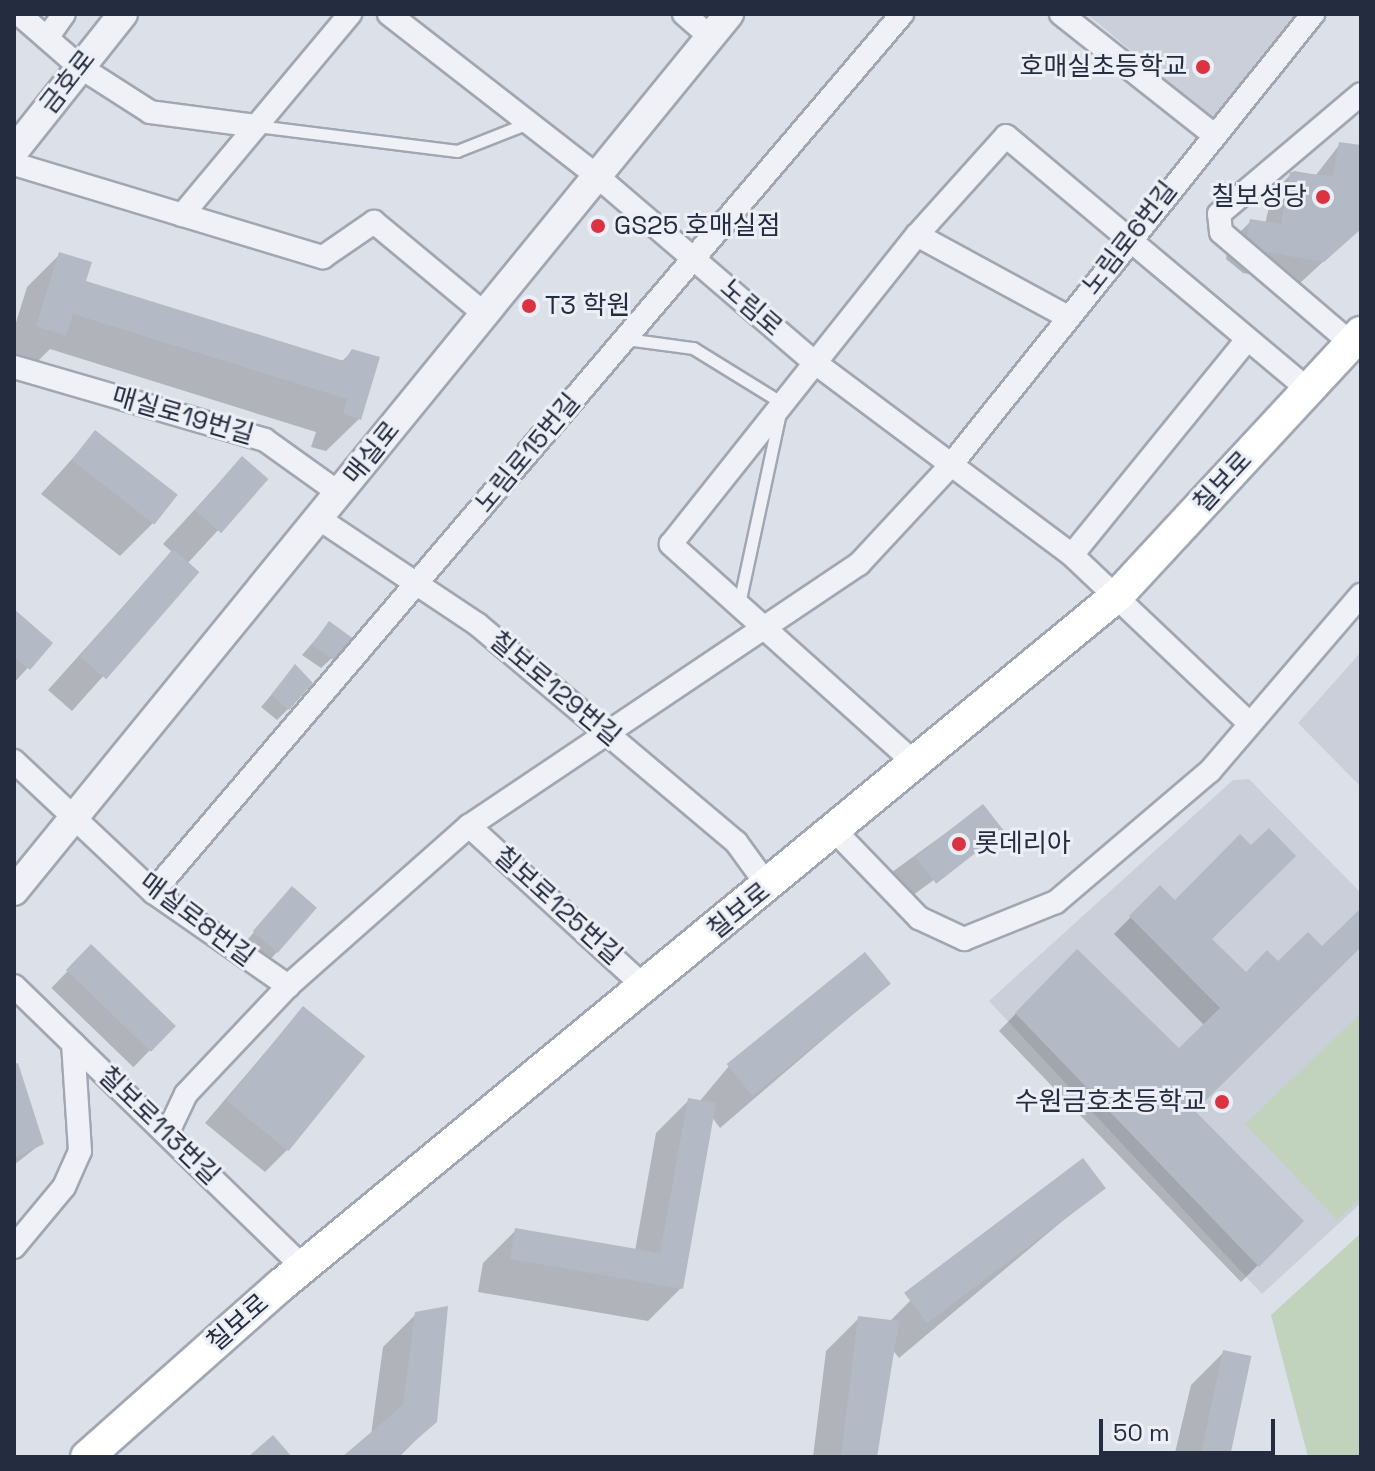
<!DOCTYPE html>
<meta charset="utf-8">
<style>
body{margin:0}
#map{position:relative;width:1375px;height:1471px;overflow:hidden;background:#dce0e8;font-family:"Space Grotesk","Noto Sans KR",sans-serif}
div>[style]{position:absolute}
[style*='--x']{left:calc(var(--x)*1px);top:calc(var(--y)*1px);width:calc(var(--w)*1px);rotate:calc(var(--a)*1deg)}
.built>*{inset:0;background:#cacfda}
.green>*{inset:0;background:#c1d3bd}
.shadow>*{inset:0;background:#0003;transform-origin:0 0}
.building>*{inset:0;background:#b3b9c5;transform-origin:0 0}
.roads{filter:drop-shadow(2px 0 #a1a7b2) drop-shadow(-2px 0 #a1a7b2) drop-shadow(0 2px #a1a7b2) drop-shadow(0 -2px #a1a7b2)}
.service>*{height:11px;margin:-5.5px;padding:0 5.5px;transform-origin:5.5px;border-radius:5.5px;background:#eff1f6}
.minor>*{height:22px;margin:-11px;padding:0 11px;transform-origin:11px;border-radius:11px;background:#eff1f6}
.tertiary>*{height:28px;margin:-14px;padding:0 14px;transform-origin:14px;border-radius:14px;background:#eff1f6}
.secondary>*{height:32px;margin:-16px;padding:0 16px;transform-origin:16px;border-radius:16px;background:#fff}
.dots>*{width:22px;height:22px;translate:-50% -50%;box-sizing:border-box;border:4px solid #eceff6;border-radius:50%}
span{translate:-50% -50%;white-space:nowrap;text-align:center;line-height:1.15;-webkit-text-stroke:6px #eceff6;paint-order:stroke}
.poi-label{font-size:26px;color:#242d40}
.right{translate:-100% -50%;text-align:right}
.left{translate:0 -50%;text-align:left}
.street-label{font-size:26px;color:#242d40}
.frame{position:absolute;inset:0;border:16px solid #242d40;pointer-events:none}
.scale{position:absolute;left:1099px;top:1419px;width:176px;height:36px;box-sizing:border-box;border:4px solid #242d40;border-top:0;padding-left:10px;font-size:24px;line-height:28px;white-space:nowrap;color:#242d40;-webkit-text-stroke:6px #eceff6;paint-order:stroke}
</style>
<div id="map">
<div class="built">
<i style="clip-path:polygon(1087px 14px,1299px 14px,1213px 119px)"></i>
<i style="clip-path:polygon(1361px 652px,1361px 787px,1298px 723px)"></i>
<i style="clip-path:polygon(1249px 779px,1361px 893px,1361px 1203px,1262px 1294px,989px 1001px,1233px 780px)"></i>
</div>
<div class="green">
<i style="clip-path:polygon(1361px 1013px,1361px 1197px,1337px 1220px,1245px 1124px)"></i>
<i style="clip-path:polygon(1361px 1233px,1361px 1457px,1308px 1457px,1271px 1315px)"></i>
</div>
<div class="shadow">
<i style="clip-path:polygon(1340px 144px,1361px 147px,1361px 227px,1300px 283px,1243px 273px,1226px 259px,1228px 244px,1251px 221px,1265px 224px,1272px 194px,1294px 171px,1316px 175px)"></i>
<i style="clip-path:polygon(60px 254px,84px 282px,341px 362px,353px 351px,359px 419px,326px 451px,311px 447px,316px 432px,50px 349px,32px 367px,14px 362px,14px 329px,27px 287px)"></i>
<i style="clip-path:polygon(95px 433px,153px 523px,120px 556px,41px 494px)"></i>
<i style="clip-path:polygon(242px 458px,265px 479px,187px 564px,196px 572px,72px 711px,48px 690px,172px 552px,163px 544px)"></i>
<i style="clip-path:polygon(14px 612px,50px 643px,14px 683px)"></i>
<i style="clip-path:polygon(329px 624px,332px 658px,321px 668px,302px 655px)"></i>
<i style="clip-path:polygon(295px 667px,288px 709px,277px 720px,261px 707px)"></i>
<i style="left:983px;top:806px;width:31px;height:117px;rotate:54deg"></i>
<i style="clip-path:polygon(1160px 888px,1246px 975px,1322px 949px,1361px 925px,1361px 944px,1192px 1111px,1302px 1221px,1241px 1282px,999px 1031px,1077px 951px,1179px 1051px,1205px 1026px,1114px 934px)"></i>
<i style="clip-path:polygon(281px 900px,277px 952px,267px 963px,244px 944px)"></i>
<i style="left:91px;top:947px;width:114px;height:57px;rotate:44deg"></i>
<i style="clip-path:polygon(888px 984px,720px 1128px,712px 1117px,681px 1288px,648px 1321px,478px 1292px,483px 1263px,516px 1230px,635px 1251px,656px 1133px,689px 1100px,699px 1102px,729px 1066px)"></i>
<i style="clip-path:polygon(303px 1008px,287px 1150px,265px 1172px,205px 1123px)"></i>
<i style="clip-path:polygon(14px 1083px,42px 1143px,14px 1165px)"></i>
<i style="clip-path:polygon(1103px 1187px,899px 1358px,892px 1349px,875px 1457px,813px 1457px,826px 1351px,859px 1318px,889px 1322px,911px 1300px)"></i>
<i style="clip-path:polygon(416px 1314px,435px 1421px,399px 1457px,345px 1457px,371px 1435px,383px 1347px)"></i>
<i style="clip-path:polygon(1224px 1352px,1225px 1457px,1174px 1457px,1191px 1385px)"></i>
</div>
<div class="building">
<i style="clip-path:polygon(1339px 142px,1361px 145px,1361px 229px,1324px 262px,1265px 252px,1247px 236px,1250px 219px,1281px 224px,1290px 172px,1333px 176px)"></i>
<i style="clip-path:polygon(59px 252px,92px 262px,86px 281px,344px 361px,352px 349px,380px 357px,361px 420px,343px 414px,347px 399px,73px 314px,66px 336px,36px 326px)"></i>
<i style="left:95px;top:430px;width:105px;height:38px;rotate:38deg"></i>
<i style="left:242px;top:456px;width:35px;height:72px;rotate:41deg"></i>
<i style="left:173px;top:549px;width:35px;height:142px;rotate:41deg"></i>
<i style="clip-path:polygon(14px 609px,53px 643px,30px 670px,14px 657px)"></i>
<i style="left:329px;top:621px;width:29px;height:29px;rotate:36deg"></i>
<i style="clip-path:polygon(295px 664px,313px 683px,289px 710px,271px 695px)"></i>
<i style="left:983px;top:804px;width:34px;height:86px;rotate:52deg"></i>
<i style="clip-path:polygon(1269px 828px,1296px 856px,1212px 939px,1246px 972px,1267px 950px,1278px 961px,1308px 932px,1322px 946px,1361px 908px,1361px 947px,1195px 1111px,1304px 1221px,1259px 1267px,1015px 1013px,1077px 949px,1179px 1048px,1220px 1008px,1129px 916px,1160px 885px,1175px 900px,1240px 834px,1251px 845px)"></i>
<i style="left:292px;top:886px;width:33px;height:60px;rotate:41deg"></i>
<i style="left:91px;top:944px;width:118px;height:36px;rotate:44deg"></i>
<i style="left:865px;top:952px;width:41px;height:178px;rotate:51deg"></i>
<i style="left:303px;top:1006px;width:80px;height:122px;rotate:39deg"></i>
<i style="clip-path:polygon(18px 1063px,44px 1144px,14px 1158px,14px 1064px)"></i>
<i style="clip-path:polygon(688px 1098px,716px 1103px,683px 1289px,510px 1259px,515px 1228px,660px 1253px)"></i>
<i style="left:1083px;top:1158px;width:38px;height:224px;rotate:53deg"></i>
<i style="clip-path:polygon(448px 1306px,437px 1422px,396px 1457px,342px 1457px,403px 1405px,415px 1312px)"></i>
<i style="clip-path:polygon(858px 1316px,899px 1321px,877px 1457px,841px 1457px)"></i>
<i style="left:1223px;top:1350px;width:29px;height:110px;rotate:12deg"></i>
<i style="clip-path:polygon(273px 1435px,292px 1457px,248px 1457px)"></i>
</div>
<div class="roads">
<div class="service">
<i style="--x:257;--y:126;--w:202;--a:7.1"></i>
<i style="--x:457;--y:151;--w:76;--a:-21.5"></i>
<i style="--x:626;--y:339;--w:68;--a:7.7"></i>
<i style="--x:693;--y:348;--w:105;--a:31.7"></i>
<i style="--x:782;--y:403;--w:206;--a:102.1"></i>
</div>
<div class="minor">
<i style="--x:19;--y:14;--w:81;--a:41"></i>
<i style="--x:80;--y:67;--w:83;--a:32.7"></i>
<i style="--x:150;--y:112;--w:107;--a:7.5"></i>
<i style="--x:389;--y:14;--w:264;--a:37.9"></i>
<i style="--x:597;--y:176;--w:286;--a:40.6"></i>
<i style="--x:814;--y:362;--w:322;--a:36.8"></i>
<i style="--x:1072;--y:555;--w:244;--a:43.5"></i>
<i style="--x:684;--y:14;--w:35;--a:41"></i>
<i style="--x:1061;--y:14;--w:194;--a:38.3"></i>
<i style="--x:47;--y:38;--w:29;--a:-55"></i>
<i style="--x:14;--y:164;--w:323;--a:16.8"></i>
<i style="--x:323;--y:257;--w:62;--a:-34.5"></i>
<i style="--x:374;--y:222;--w:144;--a:39.7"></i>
<i style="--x:182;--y:215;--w:262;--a:-50.1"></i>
<i style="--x:917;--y:235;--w:172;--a:28.5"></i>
<i style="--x:1352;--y:344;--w:172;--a:-139.5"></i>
<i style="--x:1221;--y:232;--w:18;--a:-96"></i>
<i style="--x:1219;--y:214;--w:186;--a:-40.2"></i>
<i style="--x:14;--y:367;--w:261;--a:16.2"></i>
<i style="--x:265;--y:440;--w:91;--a:35.6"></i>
<i style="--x:318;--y:518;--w:191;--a:33.7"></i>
<i style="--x:477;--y:624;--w:339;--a:40.1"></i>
<i style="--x:736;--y:842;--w:54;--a:54"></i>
<i style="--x:1072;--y:555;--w:276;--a:-50.9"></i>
<i style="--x:14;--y:761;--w:191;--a:43.3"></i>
<i style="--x:153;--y:892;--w:165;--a:34.8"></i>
<i style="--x:917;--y:765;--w:331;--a:-138.1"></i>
<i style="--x:671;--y:544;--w:395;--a:-51.5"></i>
<i style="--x:917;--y:235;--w:133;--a:-48"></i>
<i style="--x:1006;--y:136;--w:395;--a:40"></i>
<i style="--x:469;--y:826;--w:239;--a:42.5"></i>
<i style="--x:836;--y:832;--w:120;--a:46"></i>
<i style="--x:919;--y:918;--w:50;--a:25"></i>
<i style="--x:964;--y:939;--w:99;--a:-21.9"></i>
<i style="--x:1056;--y:902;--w:202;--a:-40.4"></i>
<i style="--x:1210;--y:771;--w:232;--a:-49.4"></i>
<i style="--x:153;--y:892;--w:1154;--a:-49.53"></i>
<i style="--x:14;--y:986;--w:403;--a:44.2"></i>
<i style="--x:167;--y:1134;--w:44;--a:-64.6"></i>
<i style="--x:186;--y:1094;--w:149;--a:-46.6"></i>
<i style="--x:288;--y:986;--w:242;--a:-41.5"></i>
<i style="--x:469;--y:826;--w:470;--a:-33.9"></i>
<i style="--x:859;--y:564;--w:134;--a:-47.1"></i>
<i style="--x:950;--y:466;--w:580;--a:-51.23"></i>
<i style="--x:14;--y:1247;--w:78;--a:-50.2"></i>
<i style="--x:64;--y:1187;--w:39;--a:-66"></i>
<i style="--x:80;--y:1151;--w:108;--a:-93.7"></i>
</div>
<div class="tertiary">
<i style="--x:14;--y:151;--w:175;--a:-51.5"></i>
<i style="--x:14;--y:891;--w:1132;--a:-50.81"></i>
</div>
<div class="secondary">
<i style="--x:87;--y:1457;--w:259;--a:-41.6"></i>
<i style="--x:281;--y:1285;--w:1086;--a:-39.51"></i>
<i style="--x:1119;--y:594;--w:356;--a:-47.2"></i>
</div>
</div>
<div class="dots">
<i style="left:1203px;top:67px;background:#dc3343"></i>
<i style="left:1323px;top:197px;background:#dc3343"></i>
<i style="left:598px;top:226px;background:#dc3343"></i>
<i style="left:529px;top:306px;background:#dc3343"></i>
<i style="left:959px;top:844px;background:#dc3343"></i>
<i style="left:1222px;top:1102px;background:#dc3343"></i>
</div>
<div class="poi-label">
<span class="right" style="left:1187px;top:67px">호매실초등학교</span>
<span class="right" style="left:1307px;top:197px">칠보성당</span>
<span class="left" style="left:614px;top:226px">GS25 호매실점</span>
<span class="left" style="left:545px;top:306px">T3 학원</span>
<span class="left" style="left:975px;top:844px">롯데리아</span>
<span class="right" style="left:1206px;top:1102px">수원금호초등학교</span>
</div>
<div class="street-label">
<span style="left:68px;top:82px;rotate:-52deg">금호로</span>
<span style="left:1130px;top:238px;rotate:-52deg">노림로6번길</span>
<span style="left:751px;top:308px;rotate:41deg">노림로</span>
<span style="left:183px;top:416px;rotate:16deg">매실로19번길</span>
<span style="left:372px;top:453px;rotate:-51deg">매실로</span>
<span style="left:528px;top:453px;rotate:-50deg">노림로15번길</span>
<span style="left:1223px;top:482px;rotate:-47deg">칠보로</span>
<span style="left:555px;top:689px;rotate:40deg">칠보로129번길</span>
<span style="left:558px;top:906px;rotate:42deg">칠보로125번길</span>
<span style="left:739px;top:911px;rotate:-39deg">칠보로</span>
<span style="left:197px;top:920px;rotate:37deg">매실로8번길</span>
<span style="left:159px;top:1126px;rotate:44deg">칠보로113번길</span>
<span style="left:238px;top:1323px;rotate:-41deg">칠보로</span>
</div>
<div class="frame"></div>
<div class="scale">50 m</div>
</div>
